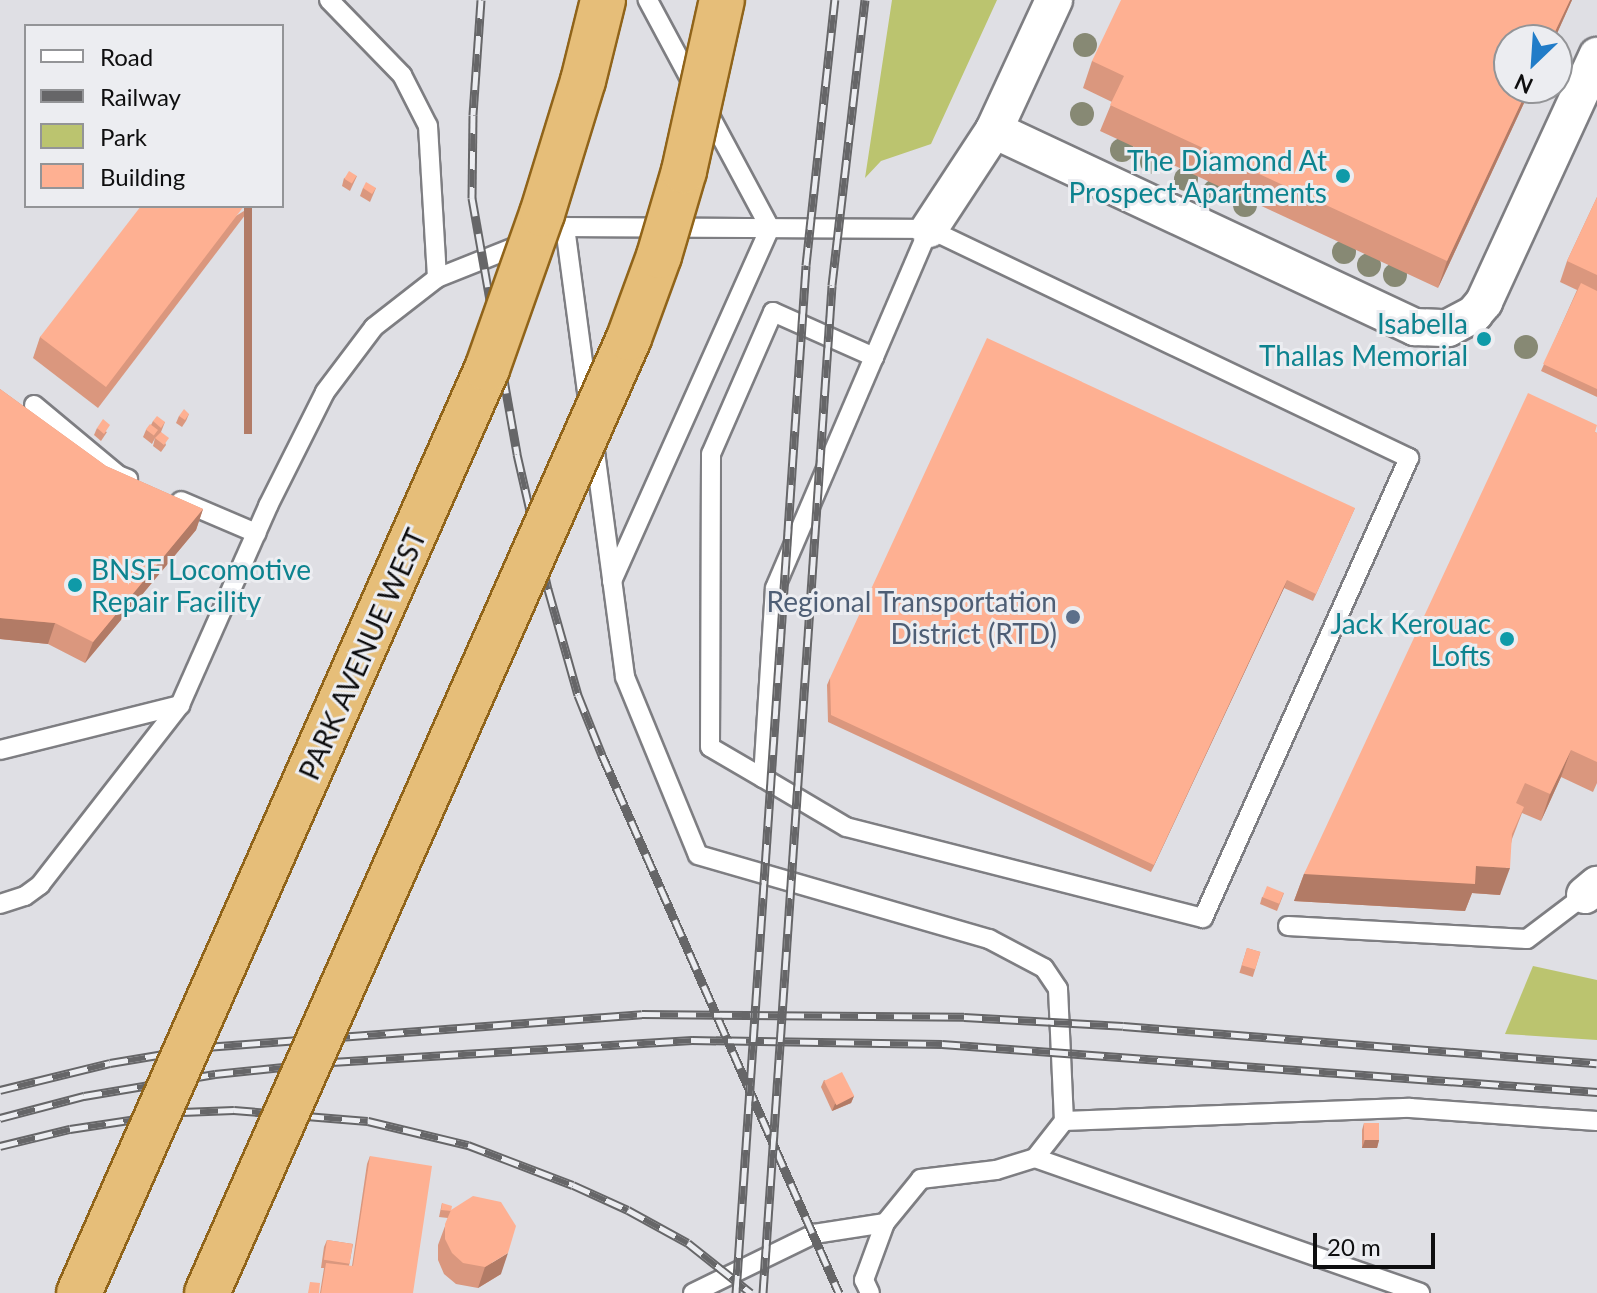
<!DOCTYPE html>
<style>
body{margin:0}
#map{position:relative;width:1597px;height:1293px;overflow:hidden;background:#dfdfe4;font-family:Lato,sans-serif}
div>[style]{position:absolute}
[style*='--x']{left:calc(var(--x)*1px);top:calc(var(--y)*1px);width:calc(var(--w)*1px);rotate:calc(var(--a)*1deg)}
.green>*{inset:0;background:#bbc46f}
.roads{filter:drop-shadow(2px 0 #7e7e82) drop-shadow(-2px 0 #7e7e82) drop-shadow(0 2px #7e7e82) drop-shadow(0 -2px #7e7e82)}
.service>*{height:18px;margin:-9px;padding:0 9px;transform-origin:9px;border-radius:9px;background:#fff}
.minor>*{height:36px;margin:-18px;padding:0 18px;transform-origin:18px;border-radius:18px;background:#fff}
.rail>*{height:9px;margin-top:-4.5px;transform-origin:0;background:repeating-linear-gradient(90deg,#ecedf1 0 18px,#666668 0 36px);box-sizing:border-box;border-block:2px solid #666668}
.bridges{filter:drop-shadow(2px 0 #90641a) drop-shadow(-2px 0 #90641a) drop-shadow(0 2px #90641a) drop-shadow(0 -2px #90641a)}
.primary-bridge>*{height:44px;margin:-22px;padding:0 22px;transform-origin:22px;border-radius:22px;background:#e6be79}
.trees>*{width:24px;height:24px;margin:-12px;border-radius:50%;background:#878974}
.wall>*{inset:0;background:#da977e;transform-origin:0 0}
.shaded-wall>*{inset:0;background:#b27b66;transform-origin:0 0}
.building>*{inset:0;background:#feb092;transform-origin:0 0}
.dots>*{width:22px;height:22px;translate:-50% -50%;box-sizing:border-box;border:4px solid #ecedf1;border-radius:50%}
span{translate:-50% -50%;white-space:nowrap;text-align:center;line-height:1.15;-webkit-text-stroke:6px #ecedf1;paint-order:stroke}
.culture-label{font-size:28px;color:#0d838f}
.right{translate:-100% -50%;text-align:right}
.left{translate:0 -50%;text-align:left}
.service-label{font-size:28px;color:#4e5e75}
.street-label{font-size:28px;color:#0e0e0f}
.legend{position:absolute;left:24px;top:24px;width:260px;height:184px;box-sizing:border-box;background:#ecedf1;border:2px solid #939497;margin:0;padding:10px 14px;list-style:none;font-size:24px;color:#0e0e0f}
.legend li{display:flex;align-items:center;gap:16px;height:40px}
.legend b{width:40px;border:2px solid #939497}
.north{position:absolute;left:1493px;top:24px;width:80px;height:80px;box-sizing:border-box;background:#ecedf1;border:2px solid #939497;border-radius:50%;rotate:205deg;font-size:22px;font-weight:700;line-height:32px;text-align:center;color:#0e0e0f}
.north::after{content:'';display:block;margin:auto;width:28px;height:36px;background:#217cc8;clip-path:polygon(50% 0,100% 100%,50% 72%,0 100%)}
.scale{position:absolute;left:1313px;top:1233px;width:122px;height:36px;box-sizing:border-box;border:4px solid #0e0e0f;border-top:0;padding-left:10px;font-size:24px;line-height:28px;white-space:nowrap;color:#0e0e0f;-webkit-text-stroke:6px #ecedf1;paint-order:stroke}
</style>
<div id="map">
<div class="green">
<i style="clip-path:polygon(892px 0,997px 0,931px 144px,881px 161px,865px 178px)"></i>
<i style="clip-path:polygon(1533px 966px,1597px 980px,1597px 1040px,1505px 1034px)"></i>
</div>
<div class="roads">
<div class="service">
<i style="--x:329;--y:0;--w:105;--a:45.8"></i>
<i style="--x:402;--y:75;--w:57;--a:63"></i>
<i style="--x:428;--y:126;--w:152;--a:86.6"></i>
<i style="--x:565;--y:227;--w:181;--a:82.4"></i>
<i style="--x:34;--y:405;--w:109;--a:39.8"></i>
<i style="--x:118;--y:475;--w:11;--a:22"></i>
<i style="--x:594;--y:444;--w:235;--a:82.4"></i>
<i style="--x:625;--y:677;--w:192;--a:67.7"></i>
<i style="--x:698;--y:855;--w:303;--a:16.1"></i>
<i style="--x:989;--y:939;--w:62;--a:27.8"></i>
<i style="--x:1044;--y:968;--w:25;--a:56"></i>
<i style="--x:1058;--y:989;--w:132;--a:87.4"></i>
<i style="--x:1064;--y:1121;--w:47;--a:128.1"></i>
<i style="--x:1035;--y:1158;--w:41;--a:162.9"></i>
<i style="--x:996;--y:1170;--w:76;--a:173.2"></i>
<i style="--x:921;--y:1179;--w:57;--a:129.3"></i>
<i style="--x:885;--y:1223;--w:61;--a:110.2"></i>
<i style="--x:864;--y:1280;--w:14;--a:65"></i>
<i style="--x:181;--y:501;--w:82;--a:23.1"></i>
<i style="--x:612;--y:581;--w:387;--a:-65.9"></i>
<i style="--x:770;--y:228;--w:259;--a:-118.2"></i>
<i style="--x:0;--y:750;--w:186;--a:-14"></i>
<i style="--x:180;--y:705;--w:218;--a:-66.1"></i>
<i style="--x:268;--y:506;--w:127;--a:-63.4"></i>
<i style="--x:325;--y:392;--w:81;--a:-53"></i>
<i style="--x:374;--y:327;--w:80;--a:-37.9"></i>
<i style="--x:437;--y:278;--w:138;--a:-21.7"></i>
<i style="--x:565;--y:227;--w:364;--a:0.3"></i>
<i style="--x:929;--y:229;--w:532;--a:25.51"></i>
<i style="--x:1409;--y:458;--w:504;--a:114.12"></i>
<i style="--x:1203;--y:918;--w:368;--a:-165.7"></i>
<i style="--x:846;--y:827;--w:96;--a:-149.4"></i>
<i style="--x:763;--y:778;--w:190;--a:-86.4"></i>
<i style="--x:775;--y:588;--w:391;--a:-66.8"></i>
<i style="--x:763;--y:778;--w:61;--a:-149.7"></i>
<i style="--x:710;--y:747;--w:293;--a:-89.8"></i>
<i style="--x:711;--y:454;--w:155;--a:-66.4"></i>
<i style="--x:773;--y:312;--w:111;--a:24"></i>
<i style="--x:0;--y:904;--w:26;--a:-18"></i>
<i style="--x:25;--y:896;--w:19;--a:-36"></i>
<i style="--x:40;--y:885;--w:228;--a:-52.1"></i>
<i style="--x:1288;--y:926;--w:239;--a:3.1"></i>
<i style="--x:1527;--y:939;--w:73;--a:-37.2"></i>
<i style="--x:1064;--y:1121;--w:346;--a:-2.2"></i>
<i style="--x:1410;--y:1108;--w:187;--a:4"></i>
<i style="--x:1035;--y:1158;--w:408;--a:19.3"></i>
<i style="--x:693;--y:1293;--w:135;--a:-26"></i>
<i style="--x:814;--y:1234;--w:72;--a:-8.8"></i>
</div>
<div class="minor">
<i style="--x:994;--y:130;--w:465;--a:25.1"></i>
<i style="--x:1415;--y:327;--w:33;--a:2"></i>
<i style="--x:1448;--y:328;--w:30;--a:-28"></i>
<i style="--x:1474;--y:314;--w:16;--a:-50"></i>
<i style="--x:1484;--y:302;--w:271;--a:-65.3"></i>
<i style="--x:929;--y:229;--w:118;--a:-56.7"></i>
<i style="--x:994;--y:130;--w:143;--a:-65.2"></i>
<i style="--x:1585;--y:895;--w:16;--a:-40"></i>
</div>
</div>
<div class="rail">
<i style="--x:481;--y:0;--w:115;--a:94"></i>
<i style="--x:473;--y:115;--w:83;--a:90.7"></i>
<i style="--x:472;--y:198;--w:260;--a:80"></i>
<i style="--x:517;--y:454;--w:139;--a:77.1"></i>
<i style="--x:548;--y:589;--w:110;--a:74.2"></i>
<i style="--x:578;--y:695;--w:65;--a:68.2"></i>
<i style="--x:602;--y:755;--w:588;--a:66.23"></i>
<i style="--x:0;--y:1090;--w:113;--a:-13.8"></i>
<i style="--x:110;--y:1063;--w:97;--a:-9.5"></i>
<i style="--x:206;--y:1047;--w:437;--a:-4.3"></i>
<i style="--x:642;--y:1014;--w:322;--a:0.5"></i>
<i style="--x:964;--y:1017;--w:159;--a:3.2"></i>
<i style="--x:1123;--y:1026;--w:475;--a:4.5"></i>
<i style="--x:0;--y:1118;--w:87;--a:-14.7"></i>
<i style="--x:84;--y:1096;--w:133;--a:-9.5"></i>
<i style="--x:215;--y:1074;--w:118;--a:-5.9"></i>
<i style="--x:332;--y:1062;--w:361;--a:-3.5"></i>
<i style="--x:692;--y:1040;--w:250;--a:0.9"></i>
<i style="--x:942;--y:1044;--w:657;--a:4.19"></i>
<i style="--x:0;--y:1146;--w:72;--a:-13.7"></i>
<i style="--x:70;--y:1129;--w:113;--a:-8.6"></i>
<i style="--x:182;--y:1112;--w:52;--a:-2.2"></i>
<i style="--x:234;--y:1110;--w:134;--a:4.7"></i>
<i style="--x:368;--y:1121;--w:103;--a:13.5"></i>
<i style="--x:468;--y:1145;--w:112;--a:20.9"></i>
<i style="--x:573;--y:1185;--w:60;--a:24.4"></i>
<i style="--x:628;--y:1210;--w:68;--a:28.8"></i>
<i style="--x:688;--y:1243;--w:80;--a:38.4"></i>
<i style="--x:736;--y:1293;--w:1030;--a:-86.1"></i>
<i style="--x:806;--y:265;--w:267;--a:-83.8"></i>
<i style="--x:763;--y:1293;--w:1010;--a:-86.08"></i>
<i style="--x:832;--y:285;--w:287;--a:-83.4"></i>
</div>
<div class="bridges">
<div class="primary-bridge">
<i style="--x:79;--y:1293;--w:1010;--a:-66.18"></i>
<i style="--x:487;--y:369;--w:164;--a:-70.5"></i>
<i style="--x:542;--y:214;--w:139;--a:-72.9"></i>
<i style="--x:583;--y:81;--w:83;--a:-76.1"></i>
<i style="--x:207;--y:1293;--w:1044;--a:-66.16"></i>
<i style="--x:629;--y:338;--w:87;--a:-69.9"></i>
<i style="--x:659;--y:256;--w:89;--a:-73.6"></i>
<i style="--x:684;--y:171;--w:175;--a:-77.5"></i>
</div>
</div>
<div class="trees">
<i style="left:1085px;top:45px"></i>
<i style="left:1082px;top:114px"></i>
<i style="left:1122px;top:150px"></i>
<i style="left:1152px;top:162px"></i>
<i style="left:1186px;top:179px"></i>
<i style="left:1215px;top:191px"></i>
<i style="left:1245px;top:205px"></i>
<i style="left:1344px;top:252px"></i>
<i style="left:1369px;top:265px"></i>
<i style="left:1395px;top:275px"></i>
<i style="left:1526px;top:347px"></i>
</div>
<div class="wall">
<i style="clip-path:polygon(1572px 0,1554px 40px,1509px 40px,1531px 88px,1438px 288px,1100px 131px,1112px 102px,1083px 88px,1092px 61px)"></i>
<i style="clip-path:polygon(357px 176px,350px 191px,342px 186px,344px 178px)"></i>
<i style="clip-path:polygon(363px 188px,376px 188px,370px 202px,360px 196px)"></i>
<i style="clip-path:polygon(1597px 197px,1597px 397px,1541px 371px,1577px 290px,1560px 282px,1567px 261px)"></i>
<i style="clip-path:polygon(252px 206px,98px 408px,33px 358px,40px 337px)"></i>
<i style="clip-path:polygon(0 389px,106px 466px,203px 509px,196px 530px,85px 663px,48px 644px,0 639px)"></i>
<i style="clip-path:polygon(189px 414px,186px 421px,182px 427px,176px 423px,179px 416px)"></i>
<i style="clip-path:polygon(153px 421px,165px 422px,161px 432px,166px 445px,161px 452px,153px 446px,155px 438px,152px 444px,143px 437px,146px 430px,151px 425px)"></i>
<i style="clip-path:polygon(97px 428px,107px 432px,101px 441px,94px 435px)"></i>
<i style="clip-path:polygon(1595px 432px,1597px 433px,1597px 783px,1593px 792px,1561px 777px,1541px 821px,1522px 813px,1512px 839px,1500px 895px,1472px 893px,1465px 911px,1294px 901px,1304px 874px)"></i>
<i style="clip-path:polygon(1355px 508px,1313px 601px,1284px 588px,1151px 872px,828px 722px,827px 685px,830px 678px)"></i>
<i style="clip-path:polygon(1284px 893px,1277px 911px,1260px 904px,1262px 897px)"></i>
<i style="left:1247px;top:948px;width:14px;height:26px;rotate:17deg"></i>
<i style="clip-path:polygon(824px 1080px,854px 1096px,851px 1103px,832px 1111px,821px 1087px)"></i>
<i style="clip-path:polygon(1364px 1123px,1379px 1140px,1377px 1148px,1362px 1148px,1362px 1130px)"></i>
<i style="clip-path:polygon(370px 1156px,413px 1293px,320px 1293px,324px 1268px,321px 1268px,324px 1247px,327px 1240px,353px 1244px,349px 1266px,352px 1266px,367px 1164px)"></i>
<i style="clip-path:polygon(442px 1203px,451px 1210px,501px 1274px,478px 1288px,456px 1284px,444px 1274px,438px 1260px,438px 1245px,448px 1218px,439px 1217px)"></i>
</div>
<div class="shaded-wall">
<i style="clip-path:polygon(1570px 0,1572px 0,1554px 40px,1551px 40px)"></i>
<i style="clip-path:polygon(1528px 88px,1531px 88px,1438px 288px,1447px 261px)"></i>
<i style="left:244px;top:206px;width:8px;height:228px"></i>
<i style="clip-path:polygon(203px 509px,196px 530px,85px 663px,93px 642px)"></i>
<i style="clip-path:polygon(1287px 580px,1284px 588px,1151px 872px,1154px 865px)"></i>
<i style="clip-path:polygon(0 618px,55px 623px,48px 644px,0 639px)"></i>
<i style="clip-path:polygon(1571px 750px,1561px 777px,1541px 821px,1550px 794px)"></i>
<i style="clip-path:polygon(1476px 866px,1510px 868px,1500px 895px,1472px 893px,1465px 911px,1294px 901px,1304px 874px)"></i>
<i style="clip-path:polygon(854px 1096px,851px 1103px,832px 1111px,835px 1104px)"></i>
<i style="clip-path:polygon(1365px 1140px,1379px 1140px,1377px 1148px,1362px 1148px)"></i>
<i style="clip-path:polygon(508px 1253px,501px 1274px,478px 1288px,485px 1267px)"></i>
</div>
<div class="building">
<i style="clip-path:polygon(1121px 0,1570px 0,1551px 40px,1509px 40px,1509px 88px,1528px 88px,1447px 261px,1110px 105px,1124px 76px,1092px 61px)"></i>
<i style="left:349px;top:171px;width:9px;height:9px;rotate:32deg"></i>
<i style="clip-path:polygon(366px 182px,376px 188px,372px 194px,363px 188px)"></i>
<i style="clip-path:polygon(1597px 197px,1597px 275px,1567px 261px)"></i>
<i style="clip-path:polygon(141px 206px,244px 206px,106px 387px,40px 337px)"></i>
<i style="clip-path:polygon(1581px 283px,1597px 291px,1597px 389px,1543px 364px)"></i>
<i style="clip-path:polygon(987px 338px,1355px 508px,1316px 594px,1287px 580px,1154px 865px,831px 715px,830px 678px)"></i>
<i style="clip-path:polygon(0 389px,106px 466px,203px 509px,93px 642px,55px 623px,0 618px)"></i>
<i style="clip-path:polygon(1528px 393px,1597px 425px,1595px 432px,1597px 433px,1597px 762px,1571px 750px,1550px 794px,1525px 783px,1516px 803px,1524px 807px,1512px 834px,1510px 868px,1476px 866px,1475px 884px,1304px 874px)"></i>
<i style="clip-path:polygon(184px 409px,189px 414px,185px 420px,179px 416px)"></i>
<i style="clip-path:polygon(157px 416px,165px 422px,161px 428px,153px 421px)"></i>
<i style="clip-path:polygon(103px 419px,110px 425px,104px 434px,97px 428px)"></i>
<i style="left:150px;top:424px;width:10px;height:7px;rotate:37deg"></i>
<i style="clip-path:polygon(161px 432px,169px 438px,164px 445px,155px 438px)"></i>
<i style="left:1267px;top:886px;width:18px;height:12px;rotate:22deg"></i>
<i style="left:1247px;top:948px;width:14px;height:18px;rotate:17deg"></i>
<i style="left:842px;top:1072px;width:27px;height:20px;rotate:63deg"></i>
<i style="left:1364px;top:1123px;width:15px;height:17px"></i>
<i style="clip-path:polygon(370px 1156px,432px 1166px,413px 1293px,321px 1293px,326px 1263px,353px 1266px)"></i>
<i style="clip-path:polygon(473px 1196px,501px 1202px,516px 1226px,508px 1253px,485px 1267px,463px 1263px,452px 1253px,445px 1239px,445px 1224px,451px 1210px)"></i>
<i style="clip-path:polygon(442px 1203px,452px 1206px,451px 1211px,441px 1210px)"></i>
<i style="left:327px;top:1240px;width:26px;height:20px;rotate:9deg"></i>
<i style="clip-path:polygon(310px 1282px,320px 1283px,319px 1293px,308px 1293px)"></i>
</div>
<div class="dots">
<i style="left:1343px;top:176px;background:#0f9aa8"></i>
<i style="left:1484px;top:339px;background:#0f9aa8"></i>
<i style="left:75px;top:585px;background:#0f9aa8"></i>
<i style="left:1073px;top:617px;background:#5c6f8a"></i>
<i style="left:1507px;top:639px;background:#0f9aa8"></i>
</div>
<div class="culture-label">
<span class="right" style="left:1327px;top:176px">The Diamond At<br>Prospect Apartments</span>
<span class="right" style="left:1468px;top:339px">Isabella<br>Thallas Memorial</span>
<span class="left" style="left:91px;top:585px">BNSF Locomotive<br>Repair Facility</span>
<span class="right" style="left:1491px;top:639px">Jack Kerouac<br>Lofts</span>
</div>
<div class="service-label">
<span class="right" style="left:1057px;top:617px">Regional Transportation<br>District (RTD)</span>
</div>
<div class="street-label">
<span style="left:362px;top:654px;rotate:-66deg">PARK AVENUE WEST</span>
</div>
<ul class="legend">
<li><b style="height:10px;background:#fff"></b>Road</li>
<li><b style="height:10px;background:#666668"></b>Railway</li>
<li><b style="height:22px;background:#bbc46f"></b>Park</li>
<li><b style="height:22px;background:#feb092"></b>Building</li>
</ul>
<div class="north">N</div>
<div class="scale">20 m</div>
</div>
